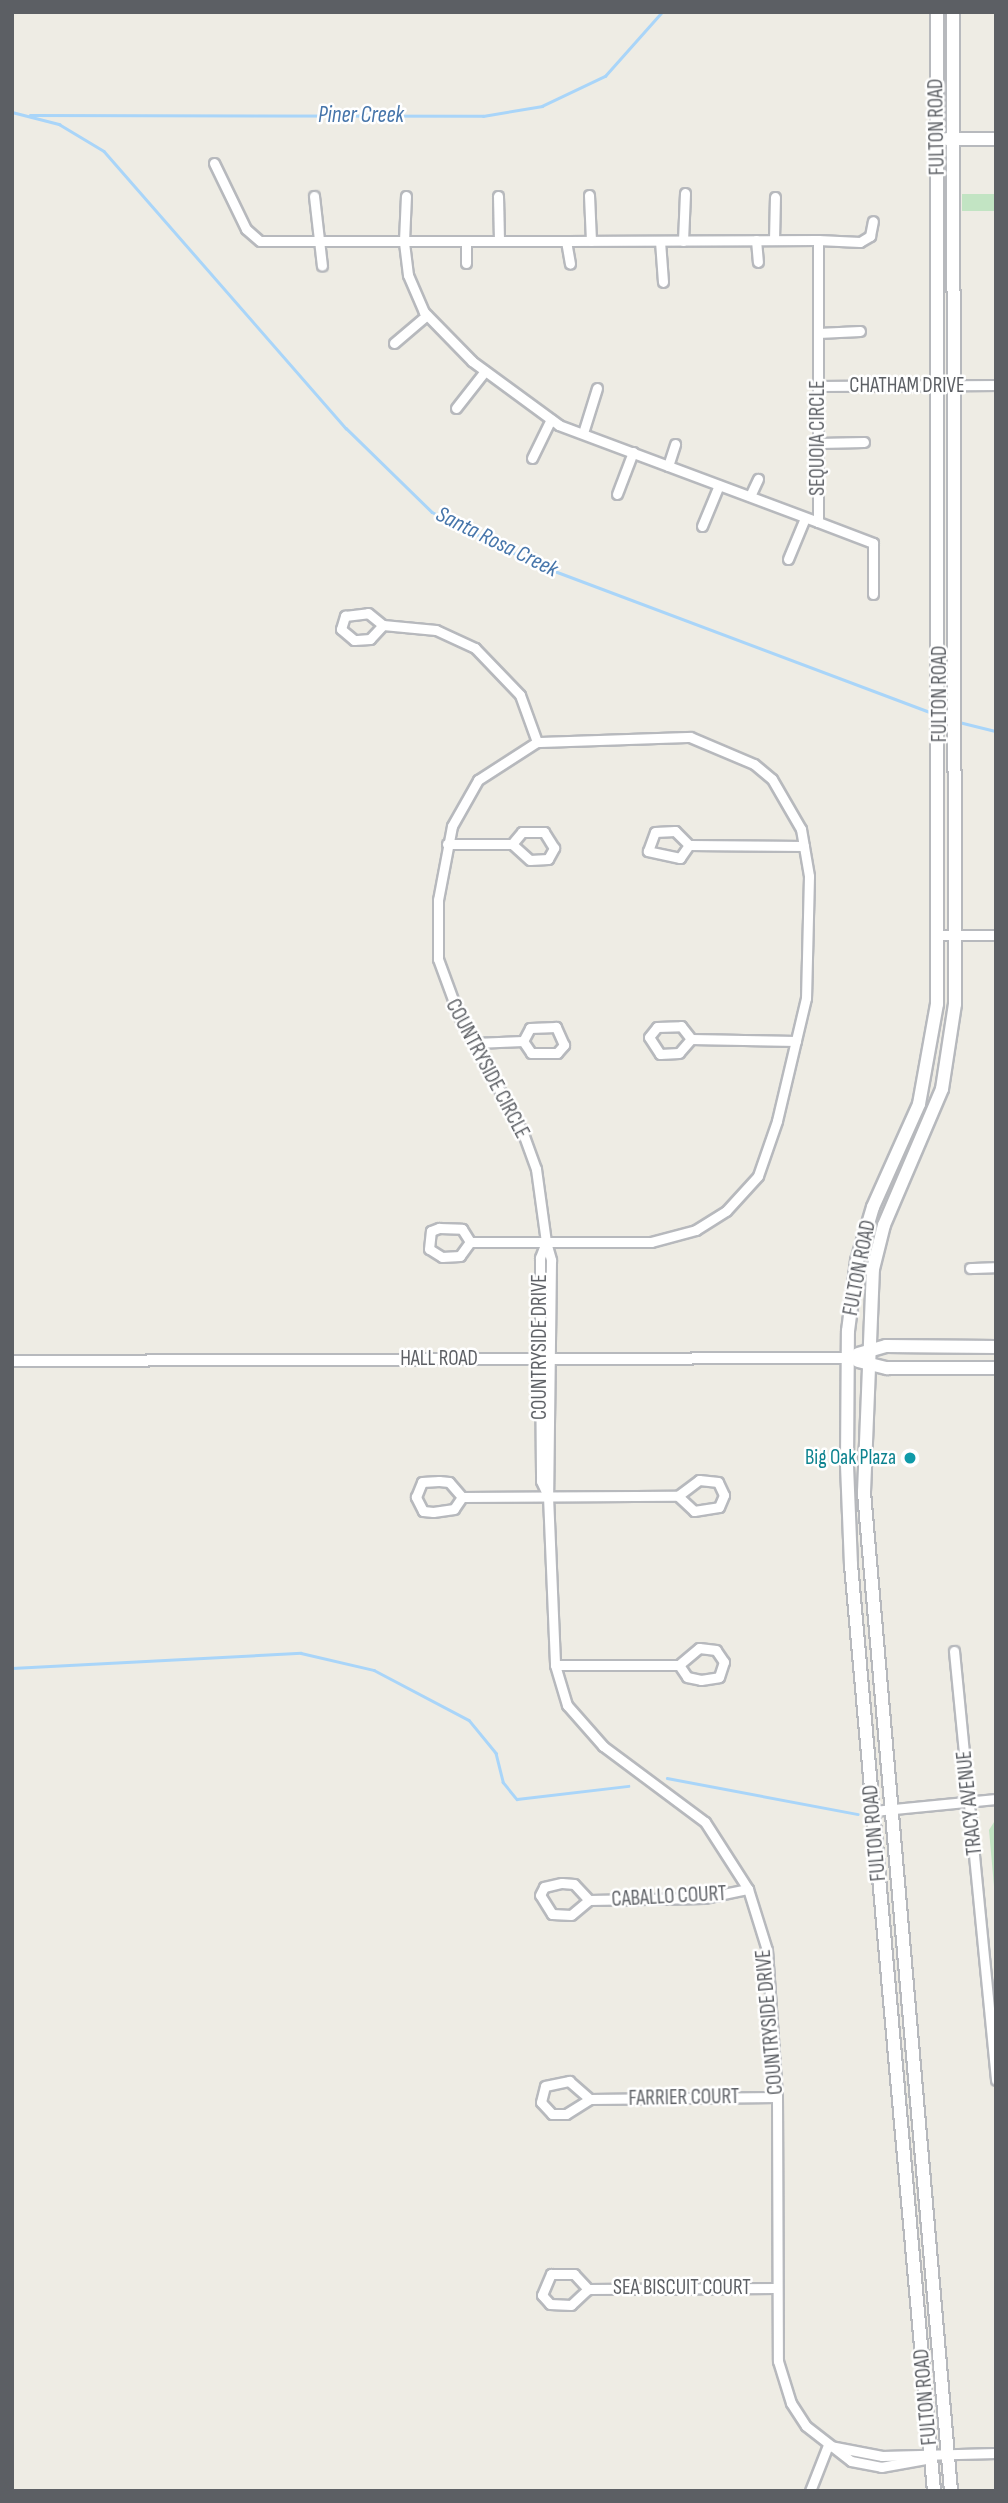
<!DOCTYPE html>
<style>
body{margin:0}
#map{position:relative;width:1008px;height:2503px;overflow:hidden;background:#eeece4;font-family:"Sofia Sans Condensed",sans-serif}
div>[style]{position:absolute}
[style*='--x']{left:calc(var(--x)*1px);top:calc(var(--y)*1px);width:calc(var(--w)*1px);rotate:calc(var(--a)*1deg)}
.green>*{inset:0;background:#c2e4c3;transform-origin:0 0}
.stream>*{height:2.5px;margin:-1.25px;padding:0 1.25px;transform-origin:1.25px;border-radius:1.25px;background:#a9d5f9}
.roads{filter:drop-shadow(2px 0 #b7b9bd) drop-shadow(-2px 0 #b7b9bd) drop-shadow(0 2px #b7b9bd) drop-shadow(0 -2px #b7b9bd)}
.minor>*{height:9px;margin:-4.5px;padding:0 4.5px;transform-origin:4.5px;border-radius:4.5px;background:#fff}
.tertiary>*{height:10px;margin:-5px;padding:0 5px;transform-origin:5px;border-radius:5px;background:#fff}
.secondary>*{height:12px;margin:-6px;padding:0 6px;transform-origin:6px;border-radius:6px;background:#fff}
.dots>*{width:19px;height:19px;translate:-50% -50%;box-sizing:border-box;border:4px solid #fff;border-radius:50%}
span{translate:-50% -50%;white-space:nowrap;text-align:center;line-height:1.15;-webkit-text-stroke:5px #fff;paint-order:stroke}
.street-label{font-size:21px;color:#5c5f64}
.culture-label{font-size:21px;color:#0d838f}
.right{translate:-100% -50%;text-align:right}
.water-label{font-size:23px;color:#4675aa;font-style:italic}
.frame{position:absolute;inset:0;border:14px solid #5c5f64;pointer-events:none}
</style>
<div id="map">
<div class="green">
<i style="left:996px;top:194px;width:17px;height:34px;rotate:90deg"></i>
<i style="clip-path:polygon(996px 1819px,996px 1909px,989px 1830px)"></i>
</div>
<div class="stream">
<i style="--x:12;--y:112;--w:49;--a:14.3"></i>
<i style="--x:59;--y:124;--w:52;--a:31"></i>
<i style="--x:104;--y:151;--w:368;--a:48.9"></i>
<i style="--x:346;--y:428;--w:120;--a:44.3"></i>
<i style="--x:432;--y:512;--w:116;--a:26.6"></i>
<i style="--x:536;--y:564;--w:423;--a:20.6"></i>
<i style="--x:30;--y:115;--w:453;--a:0.1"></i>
<i style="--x:483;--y:116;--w:60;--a:-9.6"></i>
<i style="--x:542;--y:106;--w:70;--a:-25.5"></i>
<i style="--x:605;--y:76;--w:86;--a:-48.3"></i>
<i style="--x:959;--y:722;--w:38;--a:14"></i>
<i style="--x:12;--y:1668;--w:289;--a:-3"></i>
<i style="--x:301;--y:1653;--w:75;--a:13.1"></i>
<i style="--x:374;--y:1670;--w:107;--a:27.8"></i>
<i style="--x:469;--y:1720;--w:43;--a:50.7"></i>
<i style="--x:496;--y:1753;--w:30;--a:76"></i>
<i style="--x:503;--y:1782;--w:22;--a:51"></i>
<i style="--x:517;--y:1799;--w:112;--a:-6.7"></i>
<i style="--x:667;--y:1778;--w:194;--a:10.7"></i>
</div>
<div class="roads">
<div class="minor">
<i style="--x:214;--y:163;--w:73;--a:64.1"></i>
<i style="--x:246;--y:229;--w:18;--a:41"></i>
<i style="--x:260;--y:241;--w:306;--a:0"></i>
<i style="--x:566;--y:241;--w:252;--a:-0.2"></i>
<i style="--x:818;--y:240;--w:282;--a:90"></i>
<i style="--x:818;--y:522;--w:277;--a:-159.5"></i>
<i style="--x:559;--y:425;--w:108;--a:-143.7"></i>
<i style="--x:472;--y:361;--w:69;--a:-134.4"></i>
<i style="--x:424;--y:312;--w:40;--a:-113.4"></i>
<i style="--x:408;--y:275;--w:34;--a:-97"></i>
<i style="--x:404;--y:241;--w:45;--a:-87.5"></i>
<i style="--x:589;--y:195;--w:46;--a:87.5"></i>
<i style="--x:314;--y:196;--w:70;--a:83.5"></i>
<i style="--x:498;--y:196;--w:45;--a:88.7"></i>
<i style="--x:756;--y:240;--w:22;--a:85"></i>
<i style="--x:774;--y:240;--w:43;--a:-88.7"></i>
<i style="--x:818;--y:240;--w:42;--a:2.7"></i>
<i style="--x:860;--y:242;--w:12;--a:-31"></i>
<i style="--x:870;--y:236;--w:15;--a:-79"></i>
<i style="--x:566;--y:241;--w:23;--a:80"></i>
<i style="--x:660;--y:241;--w:41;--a:85.8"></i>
<i style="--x:683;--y:241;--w:48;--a:-87.6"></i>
<i style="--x:466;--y:263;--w:22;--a:-90"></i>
<i style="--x:818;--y:333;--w:42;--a:-2.7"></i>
<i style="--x:394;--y:343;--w:43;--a:-40.3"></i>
<i style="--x:819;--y:386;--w:177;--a:-0.3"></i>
<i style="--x:456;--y:408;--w:47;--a:-51.9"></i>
<i style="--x:583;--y:433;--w:47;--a:-72.7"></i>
<i style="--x:819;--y:443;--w:45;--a:-1.3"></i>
<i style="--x:532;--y:458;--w:43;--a:-64"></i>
<i style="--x:668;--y:466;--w:23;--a:-72"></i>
<i style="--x:617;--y:494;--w:45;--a:-69.1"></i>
<i style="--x:750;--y:496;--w:19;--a:-65"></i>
<i style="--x:818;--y:522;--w:59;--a:20.9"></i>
<i style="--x:873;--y:543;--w:51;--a:90"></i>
<i style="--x:702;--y:526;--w:44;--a:-67.5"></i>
<i style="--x:788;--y:559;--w:44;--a:-67.5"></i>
<i style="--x:383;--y:625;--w:19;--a:133"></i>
<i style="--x:370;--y:639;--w:16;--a:176"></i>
<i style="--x:354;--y:640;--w:17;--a:-140"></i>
<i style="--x:341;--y:629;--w:14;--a:-73"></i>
<i style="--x:345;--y:616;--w:23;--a:-7"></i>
<i style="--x:368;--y:613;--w:19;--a:39"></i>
<i style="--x:383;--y:625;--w:53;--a:5.4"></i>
<i style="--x:436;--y:630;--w:43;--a:24.8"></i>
<i style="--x:475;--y:648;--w:65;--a:46.2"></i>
<i style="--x:520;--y:695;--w:50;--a:70.1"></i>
<i style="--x:690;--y:737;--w:69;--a:22.9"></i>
<i style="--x:754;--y:764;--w:23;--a:40"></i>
<i style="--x:772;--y:779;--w:58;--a:59.9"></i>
<i style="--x:801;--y:829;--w:48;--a:80.3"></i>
<i style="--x:809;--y:876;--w:122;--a:91.4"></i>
<i style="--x:806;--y:998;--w:126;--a:103.3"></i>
<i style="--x:777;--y:1121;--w:58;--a:109.1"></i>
<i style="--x:758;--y:1176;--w:47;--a:132.4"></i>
<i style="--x:726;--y:1211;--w:36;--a:148"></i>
<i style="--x:696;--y:1230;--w:47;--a:165.1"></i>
<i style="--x:651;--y:1242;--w:105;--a:180"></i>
<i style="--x:546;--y:1242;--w:74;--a:-97.8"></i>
<i style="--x:536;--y:1169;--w:38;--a:-110"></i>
<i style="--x:523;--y:1133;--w:133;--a:-118.7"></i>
<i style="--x:459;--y:1016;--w:61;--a:-110.2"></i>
<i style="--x:438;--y:959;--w:59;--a:-90"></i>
<i style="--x:438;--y:900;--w:75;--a:-79.3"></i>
<i style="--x:452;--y:826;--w:53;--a:-60.5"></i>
<i style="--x:478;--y:780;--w:70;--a:-32.8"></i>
<i style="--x:537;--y:742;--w:153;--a:-1.9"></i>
<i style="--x:447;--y:844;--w:65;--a:0"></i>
<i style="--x:512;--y:844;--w:24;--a:42"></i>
<i style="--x:530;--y:860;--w:18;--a:-3"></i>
<i style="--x:548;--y:859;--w:13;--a:-61"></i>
<i style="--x:554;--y:848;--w:19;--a:-122"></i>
<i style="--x:544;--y:832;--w:22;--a:180"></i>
<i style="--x:522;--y:832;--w:16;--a:130"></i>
<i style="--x:689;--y:845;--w:16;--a:125"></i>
<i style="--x:680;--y:858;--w:33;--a:-168"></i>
<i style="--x:648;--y:851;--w:20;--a:-70"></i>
<i style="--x:655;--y:832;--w:20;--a:-3"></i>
<i style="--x:675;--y:831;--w:20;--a:45"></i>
<i style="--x:689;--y:845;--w:115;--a:0.5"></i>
<i style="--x:938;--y:935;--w:58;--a:0"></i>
<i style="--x:691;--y:1039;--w:18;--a:131"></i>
<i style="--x:679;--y:1053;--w:19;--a:177"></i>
<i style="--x:660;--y:1054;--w:20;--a:-123"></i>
<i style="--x:649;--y:1037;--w:13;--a:-51"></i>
<i style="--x:657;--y:1027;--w:24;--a:-2"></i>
<i style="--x:681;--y:1026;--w:16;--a:52"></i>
<i style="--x:691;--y:1039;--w:105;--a:1.1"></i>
<i style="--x:475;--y:1043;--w:48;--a:-2.4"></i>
<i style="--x:523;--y:1041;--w:14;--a:56"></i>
<i style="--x:531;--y:1053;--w:26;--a:0"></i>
<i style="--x:557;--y:1053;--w:11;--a:-49"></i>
<i style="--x:564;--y:1045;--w:20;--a:-114"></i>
<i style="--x:556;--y:1027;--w:26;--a:178"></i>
<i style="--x:530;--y:1028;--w:15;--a:118"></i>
<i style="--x:470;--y:1242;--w:17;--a:126"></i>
<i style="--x:460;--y:1256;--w:18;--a:177"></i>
<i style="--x:442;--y:1257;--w:15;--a:-148"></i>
<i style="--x:429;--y:1249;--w:18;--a:-84"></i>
<i style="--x:431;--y:1231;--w:9;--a:-21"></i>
<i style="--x:439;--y:1228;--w:23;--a:2"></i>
<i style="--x:462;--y:1229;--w:15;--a:58"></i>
<i style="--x:470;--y:1242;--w:76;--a:0"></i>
<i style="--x:546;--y:1242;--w:19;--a:74"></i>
<i style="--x:551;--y:1260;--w:236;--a:90.7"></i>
<i style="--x:548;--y:1496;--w:169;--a:87.6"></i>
<i style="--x:555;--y:1665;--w:42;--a:73.3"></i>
<i style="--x:567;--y:1705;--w:55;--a:48.7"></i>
<i style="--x:603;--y:1746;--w:127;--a:36.7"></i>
<i style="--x:705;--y:1822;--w:80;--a:57.3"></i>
<i style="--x:748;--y:1889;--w:64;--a:72.7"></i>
<i style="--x:767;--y:1950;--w:147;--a:86.1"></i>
<i style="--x:777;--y:2097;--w:264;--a:89.8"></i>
<i style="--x:778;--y:2361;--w:44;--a:72.8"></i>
<i style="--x:791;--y:2403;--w:27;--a:57"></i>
<i style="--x:806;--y:2426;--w:57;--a:37.9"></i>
<i style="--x:851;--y:2461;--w:31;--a:11"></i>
<i style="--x:881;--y:2467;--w:51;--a:-10.2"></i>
<i style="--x:546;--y:1242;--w:17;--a:111"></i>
<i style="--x:540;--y:1258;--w:100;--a:90"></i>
<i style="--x:540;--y:1358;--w:123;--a:89.5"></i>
<i style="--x:541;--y:1481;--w:17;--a:65"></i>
<i style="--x:970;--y:1268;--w:26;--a:-2"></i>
<i style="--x:462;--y:1497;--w:14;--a:124"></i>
<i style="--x:454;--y:1509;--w:21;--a:172"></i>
<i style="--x:433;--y:1512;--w:10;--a:-174"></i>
<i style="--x:423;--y:1511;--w:16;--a:-117"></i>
<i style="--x:416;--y:1497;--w:16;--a:-68"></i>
<i style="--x:422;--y:1482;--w:17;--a:-3"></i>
<i style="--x:439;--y:1481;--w:10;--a:6"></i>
<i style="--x:449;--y:1482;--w:20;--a:49"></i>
<i style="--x:462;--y:1497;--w:216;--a:-0.3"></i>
<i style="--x:678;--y:1496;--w:22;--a:43"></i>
<i style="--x:694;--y:1511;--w:25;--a:-9"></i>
<i style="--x:719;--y:1507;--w:13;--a:-67"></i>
<i style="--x:724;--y:1495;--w:14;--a:-115"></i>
<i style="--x:718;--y:1482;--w:19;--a:-174"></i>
<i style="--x:699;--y:1480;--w:26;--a:143"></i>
<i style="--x:954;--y:1651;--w:431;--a:84.4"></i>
<i style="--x:555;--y:1665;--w:124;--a:0"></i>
<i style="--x:679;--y:1665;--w:14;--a:56"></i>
<i style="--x:687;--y:1677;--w:14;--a:12"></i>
<i style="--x:701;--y:1680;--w:18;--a:-9"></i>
<i style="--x:719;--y:1677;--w:16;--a:-72"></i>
<i style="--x:724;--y:1662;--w:14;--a:-124"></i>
<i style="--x:716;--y:1650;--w:17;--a:-173"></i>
<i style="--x:699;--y:1648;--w:26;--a:140"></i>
<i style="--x:873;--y:1811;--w:124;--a:-5.6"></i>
<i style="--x:589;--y:1900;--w:23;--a:140"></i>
<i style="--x:571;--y:1915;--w:19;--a:-177"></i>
<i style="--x:552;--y:1914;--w:22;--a:-122"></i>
<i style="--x:540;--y:1895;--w:9;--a:-63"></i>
<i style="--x:544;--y:1887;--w:18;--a:-13"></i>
<i style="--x:562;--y:1883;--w:12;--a:5"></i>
<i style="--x:574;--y:1884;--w:22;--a:47"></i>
<i style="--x:589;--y:1900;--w:115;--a:-1"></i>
<i style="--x:704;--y:1898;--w:45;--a:-11.6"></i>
<i style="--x:590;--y:2099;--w:28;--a:148"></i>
<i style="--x:566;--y:2114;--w:14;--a:180"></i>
<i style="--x:552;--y:2114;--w:16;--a:-133"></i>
<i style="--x:541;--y:2102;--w:16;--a:-76"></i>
<i style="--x:545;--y:2086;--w:25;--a:-12"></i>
<i style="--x:569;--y:2081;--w:28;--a:41"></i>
<i style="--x:590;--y:2099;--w:187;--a:-0.6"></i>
<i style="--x:588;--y:2289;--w:23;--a:137"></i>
<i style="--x:571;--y:2305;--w:21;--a:-177"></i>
<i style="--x:550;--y:2304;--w:12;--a:-132"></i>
<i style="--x:542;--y:2295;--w:23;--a:-67"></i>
<i style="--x:551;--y:2274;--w:23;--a:0"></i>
<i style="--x:574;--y:2274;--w:21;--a:47"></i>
<i style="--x:588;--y:2289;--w:189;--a:-0.3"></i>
<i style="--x:830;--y:2446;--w:53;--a:10.9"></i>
<i style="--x:882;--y:2456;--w:114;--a:-1.5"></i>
<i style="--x:810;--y:2491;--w:49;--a:-68.6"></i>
</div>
<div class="tertiary">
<i style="--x:12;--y:1361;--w:836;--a:-0.21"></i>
</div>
<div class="secondary">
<i style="--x:947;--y:139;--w:49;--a:0"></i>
<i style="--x:858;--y:1354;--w:29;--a:-16"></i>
<i style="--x:886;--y:1346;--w:110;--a:0.5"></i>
<i style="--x:858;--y:1361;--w:30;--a:14"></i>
<i style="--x:887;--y:1368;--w:109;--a:0"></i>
<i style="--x:934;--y:2491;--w:930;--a:-95.12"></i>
<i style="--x:851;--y:1565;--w:101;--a:-92.3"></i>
<i style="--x:847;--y:1464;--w:133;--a:-89.6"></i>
<i style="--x:848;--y:1331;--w:71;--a:-82.7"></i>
<i style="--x:857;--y:1261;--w:56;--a:-73.5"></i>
<i style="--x:873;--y:1207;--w:113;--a:-65.9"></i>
<i style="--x:919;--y:1104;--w:102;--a:-79.8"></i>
<i style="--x:937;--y:1004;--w:992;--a:-90"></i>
<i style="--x:951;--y:2491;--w:1003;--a:-94.98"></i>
<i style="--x:864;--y:1492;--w:223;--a:-87.7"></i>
<i style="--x:873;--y:1269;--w:45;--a:-76"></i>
<i style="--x:884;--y:1225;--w:148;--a:-66.9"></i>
<i style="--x:942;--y:1089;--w:86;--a:-81.3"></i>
<i style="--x:955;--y:1004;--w:992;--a:-90.12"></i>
</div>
</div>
<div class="dots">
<i style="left:910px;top:1458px;background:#0f9aa8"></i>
</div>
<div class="street-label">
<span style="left:937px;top:127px;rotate:-91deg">FULTON ROAD</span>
<span style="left:907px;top:386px">CHATHAM DRIVE</span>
<span style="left:818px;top:438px;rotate:-90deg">SEQUOIA CIRCLE</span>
<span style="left:940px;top:694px;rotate:-90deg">FULTON ROAD</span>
<span style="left:487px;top:1069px;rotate:62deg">COUNTRYSIDE CIRCLE</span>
<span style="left:860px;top:1268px;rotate:-79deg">FULTON ROAD</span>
<span style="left:540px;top:1347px;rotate:-90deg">COUNTRYSIDE DRIVE</span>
<span style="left:439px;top:1359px">HALL ROAD</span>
<span style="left:970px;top:1803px;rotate:-96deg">TRACY AVENUE</span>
<span style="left:875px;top:1833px;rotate:-95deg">FULTON ROAD</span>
<span style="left:669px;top:1897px;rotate:-3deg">CABALLO COURT</span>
<span style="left:770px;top:2022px;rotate:-95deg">COUNTRYSIDE DRIVE</span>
<span style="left:684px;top:2098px;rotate:-1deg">FARRIER COURT</span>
<span style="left:682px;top:2288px">SEA BISCUIT COURT</span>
<span style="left:926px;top:2397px;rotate:-95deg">FULTON ROAD</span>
</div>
<div class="culture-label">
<span class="right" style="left:896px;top:1458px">Big Oak Plaza</span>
</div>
<div class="water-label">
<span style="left:361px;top:115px">Piner Creek</span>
<span style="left:497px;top:542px;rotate:26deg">Santa Rosa Creek</span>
</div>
<div class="frame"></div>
</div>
